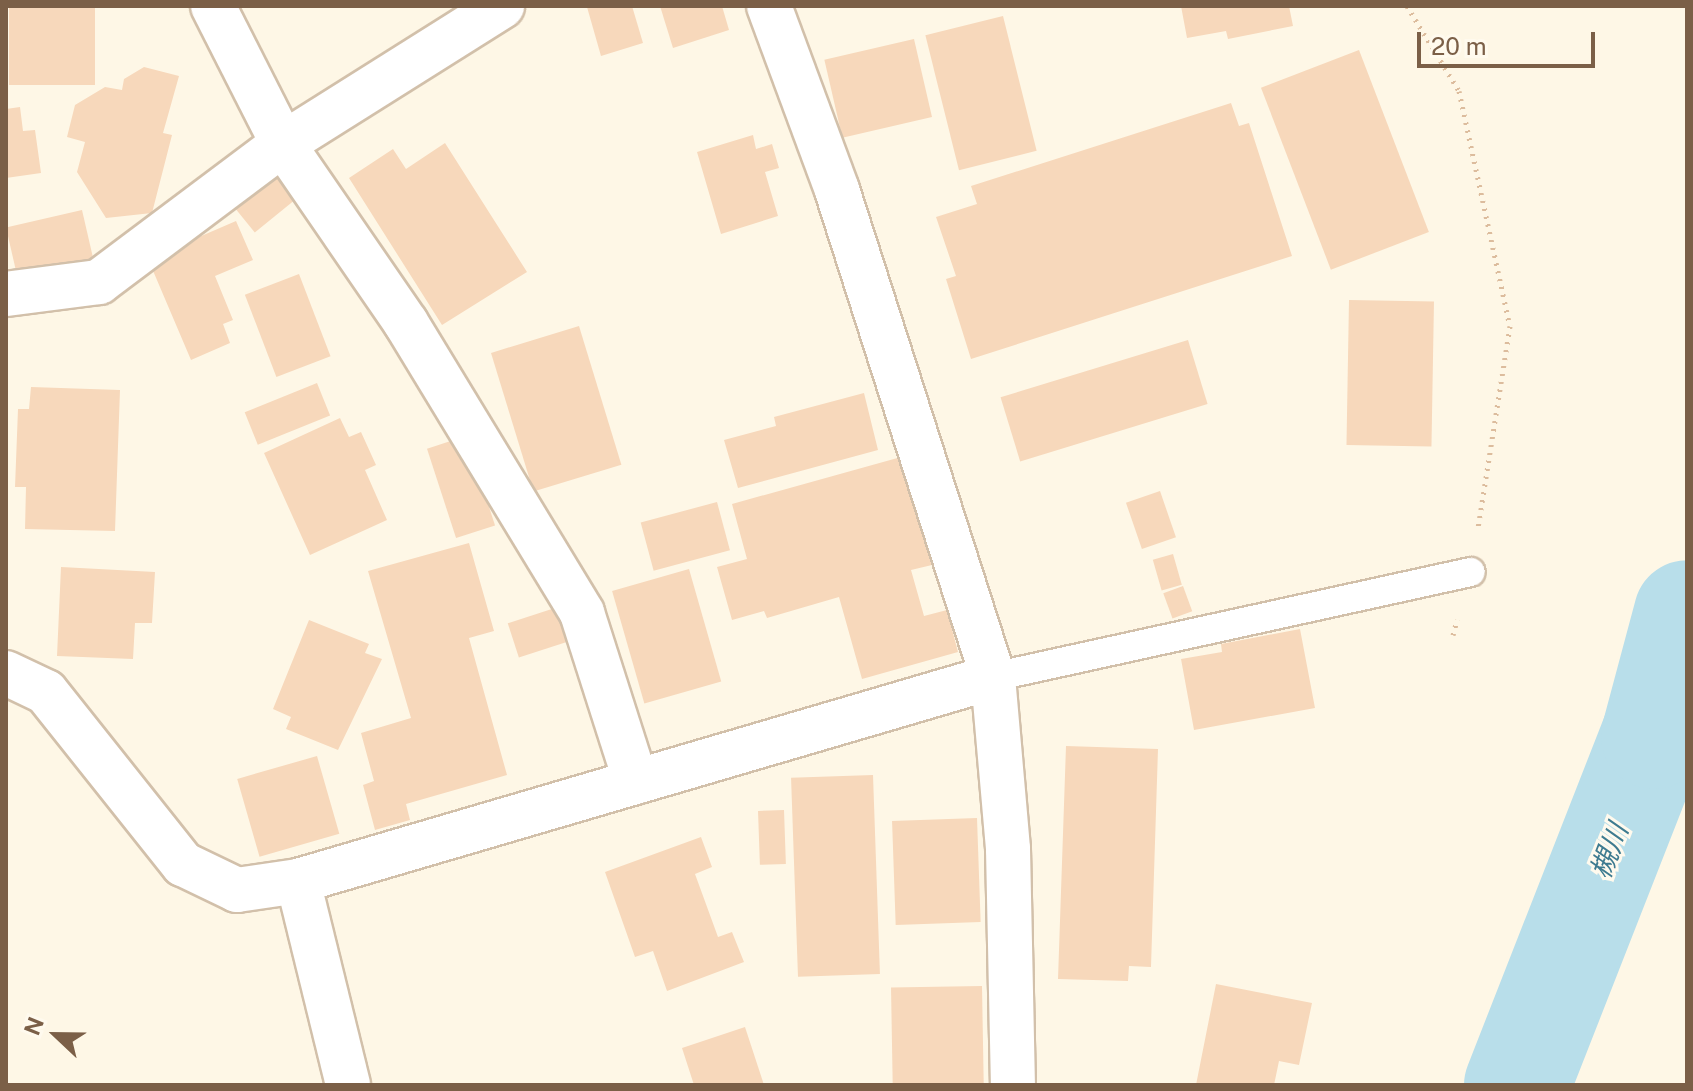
<!DOCTYPE html>
<meta charset="utf-8">
<style>
body{margin:0}
#map{position:relative;width:1693px;height:1091px;overflow:hidden;background:#fef7e6;font-family:"Public Sans","Noto Sans JP",sans-serif}
div>[style]{position:absolute}
[style*='--x']{left:calc(var(--x)*1px);top:calc(var(--y)*1px);width:calc(var(--w)*1px);rotate:calc(var(--a)*1deg)}
.river>*{height:106px;margin:-53px;padding:0 53px;transform-origin:53px;border-radius:53px;background:#b8deea}
.building>*{inset:0;background:#f7d8bb;transform-origin:0 0}
.path>*{height:5px;margin-top:-2.5px;transform-origin:0;background:repeating-linear-gradient(90deg,#dcbc9d 0 2px,transparent 0 8px)}
.roads{filter:drop-shadow(2px 0 #d2c0aa) drop-shadow(-2px 0 #d2c0aa) drop-shadow(0 2px #d2c0aa) drop-shadow(0 -2px #d2c0aa)}
.service>*{height:28px;margin:-14px;padding:0 14px;transform-origin:14px;border-radius:14px;background:#fff}
.minor>*{height:44px;margin:-22px;padding:0 22px;transform-origin:22px;border-radius:22px;background:#fff}
span{translate:-50% -50%;white-space:nowrap;text-align:center;line-height:1.15;-webkit-text-stroke:6px #fffaee;paint-order:stroke}
.water-label{font-size:28px;color:#3e7b90;font-style:italic}
.frame{position:absolute;inset:0;border:8px solid #7b5f47;pointer-events:none}
.north{position:absolute;left:16px;top:995px;width:80px;height:80px;-webkit-text-stroke:6px #fffaee;paint-order:stroke;rotate:292deg;font-size:22px;font-weight:700;line-height:32px;text-align:center;color:#7b5f47}
.north::after{content:'';display:block;margin:auto;width:28px;height:36px;background:#7b5f47;clip-path:polygon(50% 0,100% 100%,50% 72%,0 100%)}
.scale{position:absolute;left:1417px;top:32px;width:178px;height:36px;box-sizing:border-box;border:4px solid #7b5f47;border-top:0;padding-left:10px;font-size:24px;line-height:28px;white-space:nowrap;color:#7b5f47;-webkit-text-stroke:6px #fffaee;paint-order:stroke}
</style>
<div id="map">
<div class="river">
<i style="--x:1517;--y:1085;--w:375;--a:-68.6"></i>
<i style="--x:1654;--y:736;--w:127;--a:-75"></i>
</div>
<div class="building">
<i style="left:9px;top:6px;width:86px;height:79px"></i>
<i style="clip-path:polygon(632px 6px,643px 43px,601px 56px,587px 7px)"></i>
<i style="clip-path:polygon(660px 6px,722px 6px,729px 30px,673px 48px)"></i>
<i style="clip-path:polygon(1181px 6px,1289px 6px,1293px 26px,1228px 39px,1226px 31px,1187px 38px)"></i>
<i style="left:1003px;top:16px;width:139px;height:80px;rotate:76deg"></i>
<i style="left:914px;top:39px;width:80px;height:92px;rotate:77deg"></i>
<i style="left:1359px;top:50px;width:195px;height:105px;rotate:69deg"></i>
<i style="clip-path:polygon(144px 67px,179px 76px,163px 133px,172px 135px,152px 213px,106px 218px,77px 172px,85px 142px,67px 137px,75px 105px,105px 87px,122px 90px,124px 79px)"></i>
<i style="clip-path:polygon(1231px 103px,1239px 126px,1249px 123px,1292px 256px,971px 359px,946px 279px,956px 276px,936px 217px,977px 204px,971px 186px)"></i>
<i style="clip-path:polygon(20px 107px,23px 131px,35px 130px,41px 173px,6px 178px,6px 109px)"></i>
<i style="clip-path:polygon(753px 135px,756px 149px,772px 144px,779px 168px,765px 172px,778px 216px,721px 234px,697px 152px)"></i>
<i style="clip-path:polygon(445px 143px,527px 272px,442px 325px,349px 178px,393px 149px,406px 169px)"></i>
<i style="left:277px;top:163px;width:40px;height:61px;rotate:51deg"></i>
<i style="left:82px;top:210px;width:57px;height:78px;rotate:77deg"></i>
<i style="clip-path:polygon(236px 221px,253px 260px,215px 276px,233px 320px,223px 324px,230px 343px,191px 360px,148px 259px)"></i>
<i style="left:299px;top:274px;width:88px;height:58px;rotate:69deg"></i>
<i style="left:1349px;top:300px;width:85px;height:145px;rotate:1deg"></i>
<i style="left:579px;top:326px;width:145px;height:92px;rotate:73deg"></i>
<i style="left:1188px;top:340px;width:67px;height:196px;rotate:73deg"></i>
<i style="left:317px;top:383px;width:35px;height:78px;rotate:68deg"></i>
<i style="clip-path:polygon(31px 387px,120px 390px,115px 531px,25px 529px,26px 487px,15px 487px,18px 409px,29px 409px)"></i>
<i style="clip-path:polygon(864px 393px,878px 450px,738px 488px,724px 440px,776px 426px,774px 417px)"></i>
<i style="clip-path:polygon(340px 418px,349px 437px,361px 432px,376px 465px,365px 470px,387px 520px,310px 555px,264px 453px)"></i>
<i style="left:466px;top:436px;width:94px;height:41px;rotate:72deg"></i>
<i style="clip-path:polygon(901px 457px,932px 565px,911px 570px,924px 616px,947px 610px,958px 652px,862px 679px,839px 597px,767px 618px,764px 611px,732px 620px,717px 567px,747px 559px,732px 504px)"></i>
<i style="left:1160px;top:491px;width:49px;height:36px;rotate:71deg"></i>
<i style="left:717px;top:502px;width:50px;height:79px;rotate:75deg"></i>
<i style="clip-path:polygon(469px 543px,494px 631px,469px 638px,507px 775px,406px 804px,410px 820px,375px 830px,363px 785px,374px 781px,361px 733px,411px 718px,368px 571px)"></i>
<i style="left:1173px;top:554px;width:32px;height:21px;rotate:74deg"></i>
<i style="clip-path:polygon(61px 567px,155px 572px,152px 623px,135px 623px,133px 659px,57px 656px)"></i>
<i style="left:689px;top:569px;width:117px;height:80px;rotate:74deg"></i>
<i style="left:1183px;top:586px;width:27px;height:21px;rotate:70deg"></i>
<i style="left:561px;top:606px;width:36px;height:56px;rotate:72deg"></i>
<i style="clip-path:polygon(309px 620px,369px 644px,365px 653px,382px 659px,338px 750px,286px 729px,291px 717px,273px 709px)"></i>
<i style="clip-path:polygon(1300px 629px,1315px 708px,1194px 730px,1181px 659px,1222px 652px,1221px 644px)"></i>
<i style="clip-path:polygon(1066px 746px,1158px 749px,1151px 967px,1129px 966px,1128px 981px,1058px 979px)"></i>
<i style="left:317px;top:756px;width:81px;height:83px;rotate:74deg"></i>
<i style="left:873px;top:775px;width:199px;height:82px;rotate:88deg"></i>
<i style="left:784px;top:810px;width:54px;height:26px;rotate:88deg"></i>
<i style="left:977px;top:818px;width:104px;height:85px;rotate:88deg"></i>
<i style="clip-path:polygon(701px 837px,712px 867px,695px 874px,718px 937px,732px 932px,744px 962px,667px 991px,653px 951px,635px 957px,605px 872px)"></i>
<i style="clip-path:polygon(1216px 984px,1312px 1003px,1299px 1065px,1279px 1061px,1274px 1085px,1196px 1085px)"></i>
<i style="left:982px;top:986px;width:99px;height:91px;rotate:89deg"></i>
<i style="clip-path:polygon(745px 1027px,764px 1085px,694px 1085px,682px 1048px)"></i>
</div>
<div class="path">
<i style="--x:1407;--y:6;--w:100;--a:58.5"></i>
<i style="--x:1459;--y:91;--w:240;--a:77.8"></i>
<i style="--x:1510;--y:326;--w:206;--a:99"></i>
<i style="--x:1453;--y:635;--w:16;--a:-75"></i>
</div>
<div class="roads">
<div class="service">
<i style="--x:993;--y:677;--w:489;--a:-12.4"></i>
</div>
<div class="minor">
<i style="--x:213;--y:6;--w:155;--a:63.1"></i>
<i style="--x:283;--y:144;--w:217;--a:55.5"></i>
<i style="--x:406;--y:323;--w:339;--a:58.7"></i>
<i style="--x:582;--y:613;--w:177;--a:72.3"></i>
<i style="--x:769;--y:6;--w:196;--a:69.7"></i>
<i style="--x:837;--y:190;--w:511;--a:72.24"></i>
<i style="--x:993;--y:677;--w:173;--a:85"></i>
<i style="--x:1008;--y:849;--w:236;--a:88.8"></i>
<i style="--x:6;--y:294;--w:94;--a:-7.4"></i>
<i style="--x:99;--y:282;--w:230;--a:-36.9"></i>
<i style="--x:283;--y:144;--w:259;--a:-32.2"></i>
<i style="--x:6;--y:673;--w:44;--a:25.4"></i>
<i style="--x:46;--y:692;--w:220;--a:51.5"></i>
<i style="--x:183;--y:864;--w:60;--a:25.7"></i>
<i style="--x:237;--y:890;--w:62;--a:-8.4"></i>
<i style="--x:298;--y:881;--w:724;--a:-16.36"></i>
<i style="--x:298;--y:881;--w:210;--a:76.2"></i>
</div>
</div>
<div class="water-label">
<span style="left:1609px;top:851px;rotate:-69deg">槻川</span>
</div>
<div class="frame"></div>
<div class="north">N</div>
<div class="scale">20 m</div>
</div>
